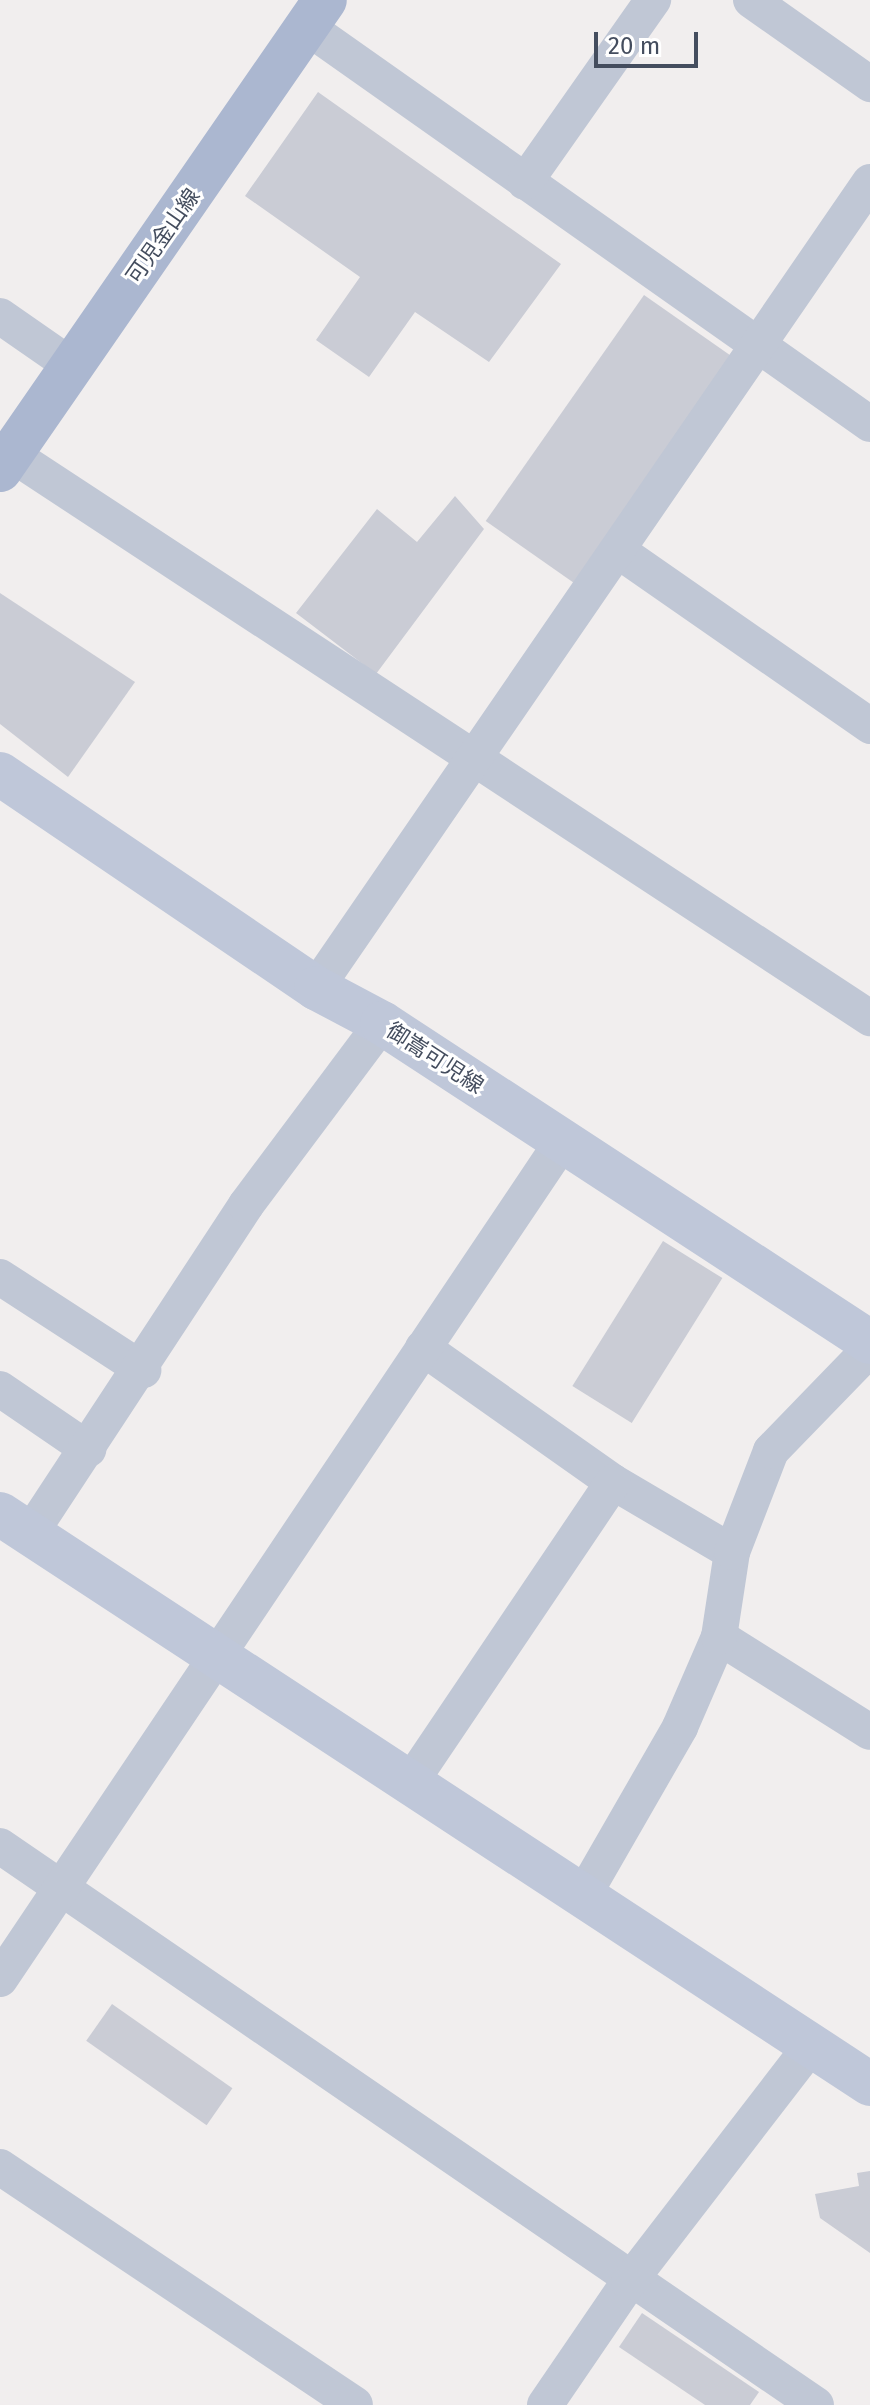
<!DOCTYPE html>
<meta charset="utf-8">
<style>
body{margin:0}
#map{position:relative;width:870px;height:2405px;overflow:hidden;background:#f1eeee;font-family:"Fira Sans","Noto Sans JP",sans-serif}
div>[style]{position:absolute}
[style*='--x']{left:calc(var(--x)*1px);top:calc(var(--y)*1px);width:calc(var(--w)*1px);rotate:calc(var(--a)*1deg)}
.building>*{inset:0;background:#caccd5;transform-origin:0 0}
.street>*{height:36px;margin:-18px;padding:0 18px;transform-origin:18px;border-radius:18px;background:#c0c7d5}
.secondary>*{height:44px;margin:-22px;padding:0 22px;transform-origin:22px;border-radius:22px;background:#bfc7d9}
.primary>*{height:44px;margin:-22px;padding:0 22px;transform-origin:22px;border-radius:22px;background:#abb7d0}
span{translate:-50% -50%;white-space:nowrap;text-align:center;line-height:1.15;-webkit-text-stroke:6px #fff;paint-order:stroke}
.street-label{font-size:22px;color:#444d5e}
.scale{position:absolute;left:594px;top:32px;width:104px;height:36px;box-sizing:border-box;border:4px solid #444d5e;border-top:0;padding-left:10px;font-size:24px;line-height:28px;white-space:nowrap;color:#444d5e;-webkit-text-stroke:6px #fff;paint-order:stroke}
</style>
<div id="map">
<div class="building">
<i style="clip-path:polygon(318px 92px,561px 264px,489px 362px,415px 312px,369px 377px,316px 340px,360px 277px,245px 196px)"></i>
<i style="left:644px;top:295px;width:110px;height:276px;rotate:35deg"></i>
<i style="clip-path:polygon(455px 496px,484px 529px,376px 674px,296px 613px,377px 509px,417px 542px)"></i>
<i style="clip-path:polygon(0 593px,135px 682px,68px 777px,0 724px)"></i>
<i style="left:663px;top:1241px;width:70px;height:171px;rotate:32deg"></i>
<i style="left:112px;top:2004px;width:147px;height:45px;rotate:35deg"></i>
<i style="clip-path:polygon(870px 2171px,870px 2253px,820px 2218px,815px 2194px,859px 2186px,857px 2173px)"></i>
<i style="clip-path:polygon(642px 2313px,759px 2392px,750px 2405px,705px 2405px,619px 2347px)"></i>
</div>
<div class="street">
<i style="--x:751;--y:0;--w:146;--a:35.2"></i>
<i style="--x:307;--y:27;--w:689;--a:35.19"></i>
<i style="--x:525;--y:182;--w:223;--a:-54.9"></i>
<i style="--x:0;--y:316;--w:88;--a:34.8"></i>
<i style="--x:11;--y:454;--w:1028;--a:33.29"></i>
<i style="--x:620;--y:552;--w:305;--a:34.8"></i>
<i style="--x:316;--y:988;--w:978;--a:-55.5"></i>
<i style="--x:0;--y:1277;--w:171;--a:33"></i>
<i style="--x:423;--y:1348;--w:232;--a:35.2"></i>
<i style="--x:613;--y:1482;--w:138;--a:30.5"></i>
<i style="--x:0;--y:1389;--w:107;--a:34.3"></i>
<i style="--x:30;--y:1534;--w:394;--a:-56.7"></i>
<i style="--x:246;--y:1205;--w:227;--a:-53.2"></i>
<i style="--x:719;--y:1637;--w:178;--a:32.2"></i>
<i style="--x:410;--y:1783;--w:363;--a:-56"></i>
<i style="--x:0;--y:1846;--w:989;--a:34.41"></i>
<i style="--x:583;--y:1896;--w:195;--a:-60.1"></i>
<i style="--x:680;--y:1727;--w:98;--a:-66.6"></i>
<i style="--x:719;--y:1637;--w:86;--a:-81.3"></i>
<i style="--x:732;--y:1552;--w:108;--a:-68.9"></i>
<i style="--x:771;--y:1451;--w:142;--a:-45.9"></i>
<i style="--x:0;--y:1979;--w:1008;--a:-56.12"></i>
<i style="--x:0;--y:2167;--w:427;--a:33.8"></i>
<i style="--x:545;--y:2405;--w:149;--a:-55.7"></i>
<i style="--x:629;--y:2282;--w:297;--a:-52.4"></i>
</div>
<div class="secondary">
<i style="--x:0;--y:774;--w:382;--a:34.1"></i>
<i style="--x:316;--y:988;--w:75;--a:27.9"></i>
<i style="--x:382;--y:1023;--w:583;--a:33.17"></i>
<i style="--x:0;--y:1514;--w:1040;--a:33.23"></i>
</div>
<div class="primary">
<i style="--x:0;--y:470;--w:571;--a:-55.34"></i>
</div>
<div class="street-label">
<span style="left:163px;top:236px;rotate:-55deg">可児金山線</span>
<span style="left:435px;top:1058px;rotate:33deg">御嵩可児線</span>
</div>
<div class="scale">20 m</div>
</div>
